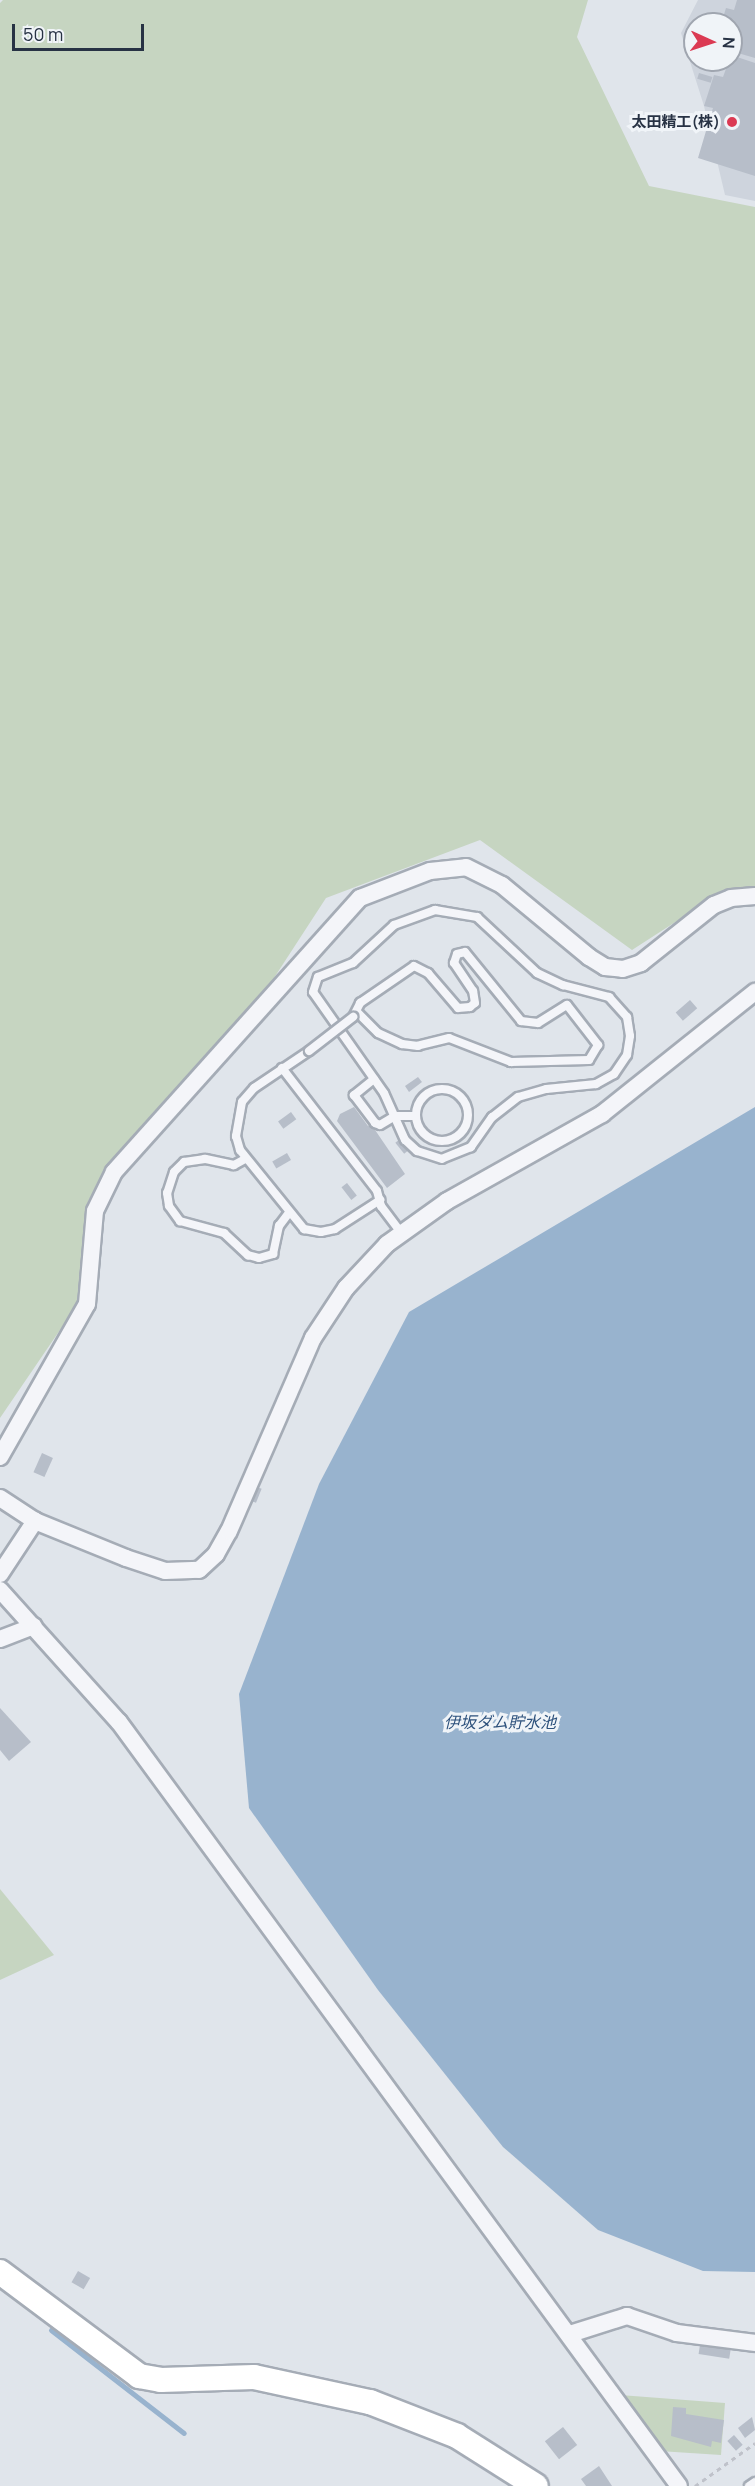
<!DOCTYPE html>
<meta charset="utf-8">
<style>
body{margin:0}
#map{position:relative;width:755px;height:2486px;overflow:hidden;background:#e0e5eb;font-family:Manrope,"Noto Sans JP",sans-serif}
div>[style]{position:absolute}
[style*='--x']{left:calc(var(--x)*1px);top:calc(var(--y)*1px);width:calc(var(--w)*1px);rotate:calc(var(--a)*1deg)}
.built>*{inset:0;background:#ced4dd}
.green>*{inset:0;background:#c6d5c1}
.water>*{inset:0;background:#98b3ce}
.stream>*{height:5px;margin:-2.5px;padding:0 2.5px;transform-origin:2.5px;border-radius:2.5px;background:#98b3ce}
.building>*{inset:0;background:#b7bec9;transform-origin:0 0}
.path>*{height:3px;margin-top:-1.5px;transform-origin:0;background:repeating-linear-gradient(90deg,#bfc2ca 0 4.5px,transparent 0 9px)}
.roads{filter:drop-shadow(2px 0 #a5acb6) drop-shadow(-2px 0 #a5acb6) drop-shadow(0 2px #a5acb6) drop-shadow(0 -2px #a5acb6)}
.lane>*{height:8px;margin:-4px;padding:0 4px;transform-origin:4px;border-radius:4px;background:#f4f5f9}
.lane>.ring{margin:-4px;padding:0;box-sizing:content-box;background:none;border:8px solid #f4f5f9;border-radius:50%}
.street>*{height:16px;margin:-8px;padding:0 8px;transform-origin:8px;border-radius:8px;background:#f4f5f9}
.secondary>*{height:24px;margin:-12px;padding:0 12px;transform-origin:12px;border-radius:12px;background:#fff}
.bridges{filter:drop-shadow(2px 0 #a5acb6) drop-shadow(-2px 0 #a5acb6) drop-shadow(0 2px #a5acb6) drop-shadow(0 -2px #a5acb6)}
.lane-bridge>*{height:8px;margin:-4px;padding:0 4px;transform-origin:4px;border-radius:4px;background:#f4f5f9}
.dots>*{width:16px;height:16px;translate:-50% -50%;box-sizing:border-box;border:3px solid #f0f4f8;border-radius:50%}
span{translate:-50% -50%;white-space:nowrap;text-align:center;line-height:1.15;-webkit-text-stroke:6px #f0f4f8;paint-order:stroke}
.poi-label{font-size:15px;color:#273244;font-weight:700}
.right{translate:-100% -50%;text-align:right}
.water-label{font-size:16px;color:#2d517c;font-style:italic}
.north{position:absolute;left:683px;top:12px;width:60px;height:60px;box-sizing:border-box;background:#f0f4f8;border:2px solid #a0a6b0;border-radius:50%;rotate:93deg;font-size:16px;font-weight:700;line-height:24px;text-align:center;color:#273244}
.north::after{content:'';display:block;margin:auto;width:21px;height:27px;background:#db3a53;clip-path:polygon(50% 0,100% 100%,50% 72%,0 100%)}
.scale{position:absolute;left:12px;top:24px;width:132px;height:27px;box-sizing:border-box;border:3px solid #273244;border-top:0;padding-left:8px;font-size:18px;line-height:21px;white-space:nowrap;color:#273244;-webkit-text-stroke:4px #f0f4f8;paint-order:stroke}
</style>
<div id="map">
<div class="built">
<i style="clip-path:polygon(evenodd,698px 0,755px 0,755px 201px,725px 195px,704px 106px,681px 33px,698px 0,695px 24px,731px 24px,731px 60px,695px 60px,695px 24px)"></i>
</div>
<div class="green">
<i style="clip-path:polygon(3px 0,588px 0,577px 37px,649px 186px,755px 207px,755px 891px,711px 899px,632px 950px,480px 840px,326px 898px,272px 981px,119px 1152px,88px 1201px,77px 1305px,0 1418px,0 3px)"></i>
<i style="clip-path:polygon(0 1889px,54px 1955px,0 1980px)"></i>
<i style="clip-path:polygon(620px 2395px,725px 2403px,721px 2455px,659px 2451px)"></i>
</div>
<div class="water">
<i style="clip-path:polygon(755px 1107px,755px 2272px,703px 2271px,598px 2230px,503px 2147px,378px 1990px,249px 1808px,239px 1694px,319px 1484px,409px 1312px)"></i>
</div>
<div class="stream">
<i style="--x:51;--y:2330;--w:168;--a:37.8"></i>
</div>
<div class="building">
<i style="clip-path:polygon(737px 0,755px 0,755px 58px,731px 51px,731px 24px,721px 24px,726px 8px,734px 10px)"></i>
<i style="clip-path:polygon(731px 55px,755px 63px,755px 176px,698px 158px,706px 131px,698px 129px,703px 111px,711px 114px,713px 108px,704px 106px,714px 75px,723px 77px)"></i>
<i style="left:699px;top:73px;width:14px;height:6px;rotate:17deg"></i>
<i style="left:690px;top:1000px;width:11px;height:19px;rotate:49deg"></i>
<i style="clip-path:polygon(418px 1077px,422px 1082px,409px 1092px,405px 1086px)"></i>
<i style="clip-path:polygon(354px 1107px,368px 1126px,371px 1124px,405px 1174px,387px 1188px,337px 1121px,340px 1114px)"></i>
<i style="left:291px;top:1112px;width:9px;height:16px;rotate:54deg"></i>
<i style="left:400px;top:1139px;width:14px;height:6px;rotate:51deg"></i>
<i style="left:287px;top:1153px;width:8px;height:17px;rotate:60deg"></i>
<i style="left:347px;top:1183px;width:16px;height:7px;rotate:52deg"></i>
<i style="left:42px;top:1453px;width:12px;height:21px;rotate:24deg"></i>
<i style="left:257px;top:1487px;width:5px;height:15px;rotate:22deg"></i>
<i style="clip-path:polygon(0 1708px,31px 1742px,9px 1761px,0 1750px)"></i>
<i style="left:78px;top:2271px;width:14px;height:13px;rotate:30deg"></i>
<i style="left:700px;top:2345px;width:31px;height:9px;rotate:9deg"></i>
<i style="clip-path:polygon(673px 2407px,686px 2408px,686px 2414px,724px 2420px,721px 2443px,712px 2441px,711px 2447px,671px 2436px)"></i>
<i style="clip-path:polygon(752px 2417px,755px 2430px,745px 2438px,738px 2428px)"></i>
<i style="left:563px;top:2427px;width:23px;height:23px;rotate:52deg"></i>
<i style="left:734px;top:2435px;width:13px;height:9px;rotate:48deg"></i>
<i style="clip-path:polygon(599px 2466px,612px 2486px,586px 2486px,581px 2479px)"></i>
</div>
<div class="path">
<i style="--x:695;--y:2486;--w:74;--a:-35.6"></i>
</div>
<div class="roads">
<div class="lane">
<i style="--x:435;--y:910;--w:43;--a:9.5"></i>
<i style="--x:477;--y:917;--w:82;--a:43"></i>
<i style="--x:537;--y:973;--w:29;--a:25"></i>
<i style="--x:563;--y:985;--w:48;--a:14.6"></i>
<i style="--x:609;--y:997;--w:27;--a:48"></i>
<i style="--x:627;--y:1017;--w:19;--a:81"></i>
<i style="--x:630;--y:1036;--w:19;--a:99"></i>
<i style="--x:627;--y:1055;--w:23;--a:124"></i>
<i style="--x:614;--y:1074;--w:21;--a:151"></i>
<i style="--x:596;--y:1084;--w:50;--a:174.3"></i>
<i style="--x:546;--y:1089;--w:29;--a:164"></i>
<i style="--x:518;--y:1097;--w:33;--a:142"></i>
<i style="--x:492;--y:1117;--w:37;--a:125"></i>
<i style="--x:471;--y:1147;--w:31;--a:158"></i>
<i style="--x:442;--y:1159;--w:26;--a:-162"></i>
<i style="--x:417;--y:1151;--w:16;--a:-137"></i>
<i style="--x:405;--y:1140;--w:51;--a:-114.1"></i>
<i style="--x:384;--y:1093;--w:123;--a:-125.1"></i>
<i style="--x:313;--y:992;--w:16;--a:-72"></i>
<i style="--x:318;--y:977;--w:38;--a:-22"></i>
<i style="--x:353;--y:963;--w:56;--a:-42.8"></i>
<i style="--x:394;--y:925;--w:44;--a:-20.1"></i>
<i style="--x:353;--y:1017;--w:16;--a:-63"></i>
<i style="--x:360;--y:1003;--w:65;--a:-34.4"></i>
<i style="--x:414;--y:966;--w:16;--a:27"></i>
<i style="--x:428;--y:973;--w:46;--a:49.4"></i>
<i style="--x:458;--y:1008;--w:12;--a:-5"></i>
<i style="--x:470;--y:1007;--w:6;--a:-39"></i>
<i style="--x:475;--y:1003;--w:12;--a:-99"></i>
<i style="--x:473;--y:991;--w:34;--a:-124"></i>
<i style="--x:454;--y:963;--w:9;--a:-72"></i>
<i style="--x:457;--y:954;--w:8;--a:-14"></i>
<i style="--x:465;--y:952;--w:89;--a:50.9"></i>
<i style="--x:521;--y:1021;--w:17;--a:7"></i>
<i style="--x:538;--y:1023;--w:34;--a:-32"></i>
<i style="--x:567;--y:1005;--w:51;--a:52.2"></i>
<i style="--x:598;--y:1045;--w:17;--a:121"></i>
<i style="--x:589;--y:1060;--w:78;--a:178.5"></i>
<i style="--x:511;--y:1062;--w:66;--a:-158.8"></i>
<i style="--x:449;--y:1038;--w:32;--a:166"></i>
<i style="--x:418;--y:1046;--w:16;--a:-173"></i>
<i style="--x:402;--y:1044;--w:26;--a:-155"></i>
<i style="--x:378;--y:1033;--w:28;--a:-135"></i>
<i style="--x:309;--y:1051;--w:66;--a:146.1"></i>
<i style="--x:254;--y:1088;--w:18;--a:131"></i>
<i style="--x:242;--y:1102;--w:35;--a:100"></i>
<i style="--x:236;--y:1136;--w:15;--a:74"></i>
<i style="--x:240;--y:1150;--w:102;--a:51"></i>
<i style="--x:304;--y:1229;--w:17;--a:10"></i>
<i style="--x:321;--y:1232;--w:14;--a:-12"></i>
<i style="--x:335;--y:1229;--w:54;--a:-32.8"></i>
<i style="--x:282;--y:1068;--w:155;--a:52.3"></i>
<i style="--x:377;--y:1191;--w:16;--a:75"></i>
<i style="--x:381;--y:1206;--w:34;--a:53"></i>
<i style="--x:374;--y:1079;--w:26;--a:141"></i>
<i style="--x:354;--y:1095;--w:35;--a:53"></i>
<i style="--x:375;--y:1123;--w:5;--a:22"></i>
<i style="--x:380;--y:1125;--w:17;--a:-31"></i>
<i style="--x:395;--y:1116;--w:21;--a:0"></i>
<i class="ring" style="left:416px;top:1089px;width:44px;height:44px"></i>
<i style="--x:245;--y:1159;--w:13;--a:151"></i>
<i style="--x:234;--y:1165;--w:30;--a:-168"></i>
<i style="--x:205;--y:1159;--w:21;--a:172"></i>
<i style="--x:184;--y:1162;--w:14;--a:135"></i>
<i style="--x:174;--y:1172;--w:22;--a:108"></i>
<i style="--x:167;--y:1193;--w:13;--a:81"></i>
<i style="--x:169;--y:1206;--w:19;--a:54"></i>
<i style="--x:180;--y:1221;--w:46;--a:15.3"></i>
<i style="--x:224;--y:1233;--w:33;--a:43"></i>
<i style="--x:248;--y:1255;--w:11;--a:15"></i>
<i style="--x:259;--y:1258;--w:15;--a:-16"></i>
<i style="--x:273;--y:1254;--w:29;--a:-78"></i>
<i style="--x:279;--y:1226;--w:15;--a:-53"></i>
<i style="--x:749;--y:2486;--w:7;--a:-34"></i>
</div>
<div class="street">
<i style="--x:0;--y:1457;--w:176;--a:-60.4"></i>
<i style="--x:87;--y:1304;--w:93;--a:-85.1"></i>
<i style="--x:95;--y:1211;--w:43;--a:-64"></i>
<i style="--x:114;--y:1172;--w:368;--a:-48.1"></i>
<i style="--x:360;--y:898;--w:75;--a:-21.1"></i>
<i style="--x:430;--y:871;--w:36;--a:-6"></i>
<i style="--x:466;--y:867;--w:40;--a:26.6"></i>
<i style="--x:502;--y:885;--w:113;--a:39.6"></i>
<i style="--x:589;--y:957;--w:19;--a:32"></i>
<i style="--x:605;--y:967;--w:18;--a:6"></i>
<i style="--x:623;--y:969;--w:19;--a:-18"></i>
<i style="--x:641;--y:963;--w:93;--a:-38.5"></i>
<i style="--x:714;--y:905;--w:18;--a:-22"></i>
<i style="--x:731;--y:898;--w:24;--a:-5"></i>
<i style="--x:0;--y:1498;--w:42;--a:33.3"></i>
<i style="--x:35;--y:1521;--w:98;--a:22.1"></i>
<i style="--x:126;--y:1558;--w:41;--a:18.4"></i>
<i style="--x:165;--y:1571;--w:34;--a:-2"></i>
<i style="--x:199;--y:1570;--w:23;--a:-43"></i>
<i style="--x:216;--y:1554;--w:26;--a:-61"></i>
<i style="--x:229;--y:1531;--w:210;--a:-66.5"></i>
<i style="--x:313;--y:1338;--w:60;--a:-56.6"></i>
<i style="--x:346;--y:1288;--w:60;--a:-47"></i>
<i style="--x:387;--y:1244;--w:74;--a:-35.6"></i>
<i style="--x:447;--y:1201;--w:178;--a:-29.3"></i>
<i style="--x:602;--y:1114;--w:196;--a:-38.6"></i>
<i style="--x:0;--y:1574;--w:64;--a:-56.6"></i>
<i style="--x:0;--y:1590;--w:178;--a:48"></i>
<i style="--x:119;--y:1722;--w:947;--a:53.76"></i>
<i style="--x:0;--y:1639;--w:36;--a:-21"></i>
<i style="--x:570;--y:2334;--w:60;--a:-17.5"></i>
<i style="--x:627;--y:2316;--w:53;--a:18.8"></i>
<i style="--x:677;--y:2333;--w:79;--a:7.3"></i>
</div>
<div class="secondary">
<i style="--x:0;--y:2272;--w:174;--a:36.8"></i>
<i style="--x:139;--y:2376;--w:22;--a:10"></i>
<i style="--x:161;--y:2380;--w:93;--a:-1.8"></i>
<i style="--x:254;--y:2377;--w:119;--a:12.2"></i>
<i style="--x:370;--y:2402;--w:93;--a:21.3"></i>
<i style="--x:457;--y:2436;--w:93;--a:32.3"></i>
</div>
</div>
<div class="bridges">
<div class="lane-bridge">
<i style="--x:309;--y:1051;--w:56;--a:-37.7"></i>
</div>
</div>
<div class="dots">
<i style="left:732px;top:122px;background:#db3a53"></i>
</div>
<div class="poi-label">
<span class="right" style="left:720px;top:122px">太田精工(株)</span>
</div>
<div class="water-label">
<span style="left:500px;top:1722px">伊坂ダム貯水池</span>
</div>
<div class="north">N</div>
<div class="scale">50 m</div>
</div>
